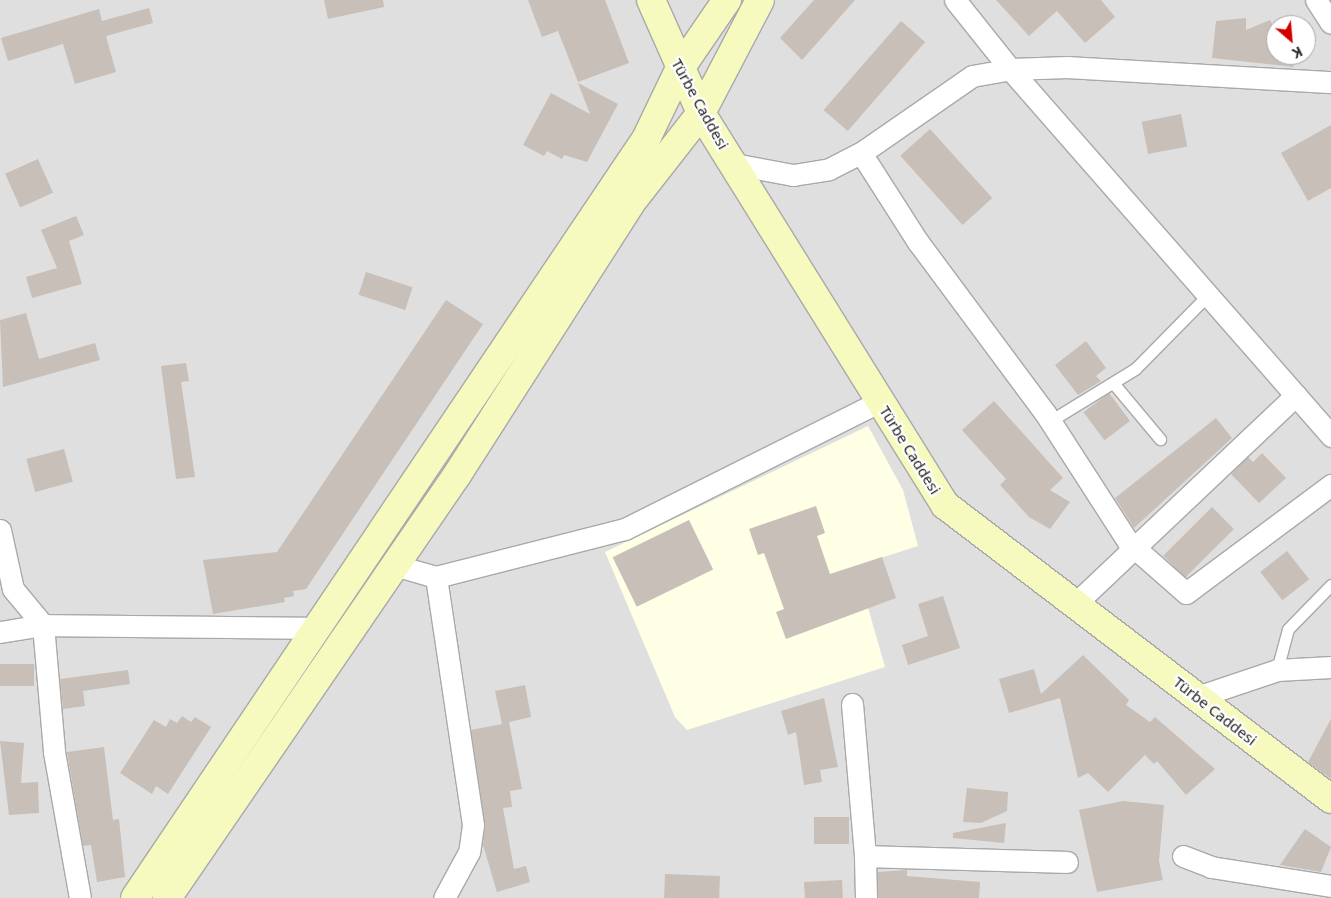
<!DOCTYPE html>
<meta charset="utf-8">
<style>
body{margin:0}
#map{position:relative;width:1331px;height:898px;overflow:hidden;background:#f2efe9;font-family:"Noto Sans",sans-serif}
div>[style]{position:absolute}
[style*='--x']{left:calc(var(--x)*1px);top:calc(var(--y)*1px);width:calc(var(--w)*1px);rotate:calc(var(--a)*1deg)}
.residential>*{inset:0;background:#e0dfdf}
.education>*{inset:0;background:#ffffe5}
.building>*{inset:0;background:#c7bfb8;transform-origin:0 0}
.roads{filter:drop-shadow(1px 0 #a9a9a9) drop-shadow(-1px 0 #a9a9a9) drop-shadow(0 1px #a9a9a9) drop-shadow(0 -1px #a9a9a9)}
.lane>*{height:11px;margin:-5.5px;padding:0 5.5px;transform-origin:5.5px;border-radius:5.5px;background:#fff}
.street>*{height:21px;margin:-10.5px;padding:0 10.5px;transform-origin:10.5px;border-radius:10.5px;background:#fff}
.secondary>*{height:28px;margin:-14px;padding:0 14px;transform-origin:14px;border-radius:14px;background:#f7fabf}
span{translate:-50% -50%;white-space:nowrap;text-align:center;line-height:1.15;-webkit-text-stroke:4.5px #fff;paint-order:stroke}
.street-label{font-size:15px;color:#222}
.north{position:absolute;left:1266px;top:15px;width:50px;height:50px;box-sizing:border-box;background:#fff;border:1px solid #a7a7a7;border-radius:50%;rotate:153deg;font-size:14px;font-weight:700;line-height:20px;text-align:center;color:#222}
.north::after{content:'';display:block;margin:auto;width:18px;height:22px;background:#d40000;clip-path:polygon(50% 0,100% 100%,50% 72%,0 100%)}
</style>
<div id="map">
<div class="residential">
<i style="clip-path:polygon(evenodd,0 0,1331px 0,1331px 898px,0 898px,0 0,1276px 25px,1306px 25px,1306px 55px,1276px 55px,1276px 25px)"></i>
</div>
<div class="education">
<i style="clip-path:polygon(868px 426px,903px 490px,918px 546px,856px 566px,885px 667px,687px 730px,675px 717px,605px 552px)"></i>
</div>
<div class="building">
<i style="clip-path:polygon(324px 0,383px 0,384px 7px,328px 19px)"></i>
<i style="clip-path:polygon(528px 0,605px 0,629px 63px,578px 82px,558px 31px,542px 37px)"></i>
<i style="clip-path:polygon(814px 0,855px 0,802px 60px,780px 38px)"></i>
<i style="clip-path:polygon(996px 0,1101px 0,1115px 17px,1085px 43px,1057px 11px,1029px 36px)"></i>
<i style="clip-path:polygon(149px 8px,153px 23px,106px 36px,116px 72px,75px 84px,63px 44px,8px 61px,1px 38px,99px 9px,102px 21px)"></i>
<i style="clip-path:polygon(1246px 18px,1246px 30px,1270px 20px,1276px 31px,1276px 55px,1288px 55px,1294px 67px,1212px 58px,1216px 21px)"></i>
<i style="left:901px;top:21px;width:32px;height:118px;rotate:41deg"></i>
<i style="clip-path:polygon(578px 83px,618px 104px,587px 162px,564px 155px,562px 159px,547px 151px,544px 156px,523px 145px,551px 93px,590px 114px)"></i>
<i style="left:1181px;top:114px;width:33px;height:40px;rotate:79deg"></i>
<i style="clip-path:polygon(1331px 125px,1331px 188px,1308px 201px,1281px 153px)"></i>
<i style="left:930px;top:129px;width:93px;height:40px;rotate:48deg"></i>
<i style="left:38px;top:159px;width:37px;height:36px;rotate:66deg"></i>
<i style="clip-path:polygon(76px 216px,84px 235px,69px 241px,82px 284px,32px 298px,26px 277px,57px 268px,41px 230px)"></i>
<i style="left:366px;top:272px;width:49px;height:24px;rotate:18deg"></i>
<i style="clip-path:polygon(446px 300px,483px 324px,306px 589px,293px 591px,294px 596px,284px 598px,285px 602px,213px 614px,203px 560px,277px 552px)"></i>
<i style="clip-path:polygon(26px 313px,39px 359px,95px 343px,100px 360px,3px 387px,0 320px)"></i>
<i style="clip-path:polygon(1086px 341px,1106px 368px,1096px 376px,1101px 381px,1078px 395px,1055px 365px)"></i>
<i style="clip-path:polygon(186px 363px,189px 381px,181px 382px,195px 477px,176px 479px,161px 366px)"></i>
<i style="left:1109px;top:393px;width:35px;height:32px;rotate:53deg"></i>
<i style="clip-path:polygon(994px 401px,1063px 478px,1050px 490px,1070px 502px,1050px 529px,1029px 517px,1000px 485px,1006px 479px,962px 430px)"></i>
<i style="clip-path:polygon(1216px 418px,1232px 438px,1134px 528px,1115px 498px)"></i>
<i style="left:64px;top:449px;width:34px;height:39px;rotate:75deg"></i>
<i style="clip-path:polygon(1262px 453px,1286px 478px,1259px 503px,1231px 474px,1248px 457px,1253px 462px)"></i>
<i style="clip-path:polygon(816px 506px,825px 533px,817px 536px,830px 574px,882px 557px,896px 598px,786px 639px,776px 612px,784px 609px,764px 553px,758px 555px,749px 529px)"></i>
<i style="left:1212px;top:507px;width:31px;height:69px;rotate:45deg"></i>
<i style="left:689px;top:520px;width:55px;height:85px;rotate:64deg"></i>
<i style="left:1287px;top:551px;width:36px;height:34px;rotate:52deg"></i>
<i style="clip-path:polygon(943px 596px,960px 648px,908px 665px,902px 645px,928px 636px,918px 604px)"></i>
<i style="clip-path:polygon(1083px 655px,1129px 700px,1126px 705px,1150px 722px,1155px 717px,1215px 769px,1186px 795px,1157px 761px,1154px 764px,1145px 755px,1108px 792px,1088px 773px,1078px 778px,1060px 698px,1009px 713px,999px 679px,1034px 669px,1041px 694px)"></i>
<i style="left:0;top:664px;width:34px;height:22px"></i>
<i style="clip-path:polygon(128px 670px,130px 684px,83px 691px,85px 706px,63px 709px,60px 679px)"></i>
<i style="clip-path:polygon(525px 685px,531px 717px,509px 722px,522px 789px,510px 791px,512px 807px,503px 808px,514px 869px,526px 866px,530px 882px,497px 892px,483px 845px,485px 823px,471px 730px,502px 724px,495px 691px)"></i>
<i style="clip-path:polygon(824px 698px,838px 767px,820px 770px,822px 782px,804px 785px,796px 732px,788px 735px,781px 711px)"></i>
<i style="clip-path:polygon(182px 716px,191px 722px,195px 717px,211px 727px,168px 794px,156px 786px,152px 794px,120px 773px,154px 720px,166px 727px,170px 719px,177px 723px)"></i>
<i style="clip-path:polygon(1331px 719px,1331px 779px,1308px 762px)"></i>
<i style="clip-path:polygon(0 741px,24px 743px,21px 783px,38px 782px,39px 813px,9px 815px)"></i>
<i style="clip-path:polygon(104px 747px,113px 820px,119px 819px,125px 877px,97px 882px,91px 845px,83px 846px,67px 752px)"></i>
<i style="clip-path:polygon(967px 788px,1008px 792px,1007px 811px,981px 823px,963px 822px)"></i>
<i style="clip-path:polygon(1123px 801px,1164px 805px,1159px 861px,1163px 880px,1097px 892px,1079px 810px)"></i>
<i style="left:814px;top:817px;width:35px;height:27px"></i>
<i style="clip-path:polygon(1006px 823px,1004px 843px,953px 838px,953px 833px)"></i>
<i style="clip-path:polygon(1305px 829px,1331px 847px,1321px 872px,1280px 865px)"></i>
<i style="clip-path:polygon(907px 870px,907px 876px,980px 882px,979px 898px,878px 898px,878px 872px)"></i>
<i style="left:665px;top:874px;width:55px;height:24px;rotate:2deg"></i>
<i style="left:842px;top:880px;width:18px;height:38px;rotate:87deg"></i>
</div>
<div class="roads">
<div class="lane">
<i style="--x:1114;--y:384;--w:72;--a:50.1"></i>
<i style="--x:1050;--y:421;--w:100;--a:-31.5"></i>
<i style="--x:1135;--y:369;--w:104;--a:-45.4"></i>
<i style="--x:1277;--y:670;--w:42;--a:-75"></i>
<i style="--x:1288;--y:629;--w:62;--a:-45.7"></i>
</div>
<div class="street">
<i style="--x:955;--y:0;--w:88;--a:51.4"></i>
<i style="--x:1010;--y:69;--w:488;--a:48.8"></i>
<i style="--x:1316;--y:0;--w:27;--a:57"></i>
<i style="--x:861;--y:153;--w:106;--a:57.4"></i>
<i style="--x:918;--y:242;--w:213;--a:53.4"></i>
<i style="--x:1045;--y:413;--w:153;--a:57.2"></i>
<i style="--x:1128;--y:542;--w:77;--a:41.3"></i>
<i style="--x:1186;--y:593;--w:181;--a:-36.7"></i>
<i style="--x:734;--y:164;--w:60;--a:10.6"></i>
<i style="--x:793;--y:175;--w:36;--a:-9"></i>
<i style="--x:829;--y:169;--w:36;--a:-27"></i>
<i style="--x:861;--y:153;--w:135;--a:-34.7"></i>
<i style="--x:972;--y:76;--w:39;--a:-10"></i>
<i style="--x:1010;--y:69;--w:58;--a:-2"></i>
<i style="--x:1068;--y:67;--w:263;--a:3.3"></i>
<i style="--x:0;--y:530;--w:60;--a:77.6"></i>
<i style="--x:13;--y:589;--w:47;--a:50.2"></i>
<i style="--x:43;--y:625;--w:127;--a:85"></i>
<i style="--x:54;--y:752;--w:148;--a:79.9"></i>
<i style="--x:394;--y:565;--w:44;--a:15.9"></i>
<i style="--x:436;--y:577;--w:195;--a:-14.3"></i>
<i style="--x:625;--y:529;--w:284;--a:-26.6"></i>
<i style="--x:436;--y:577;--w:251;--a:81.5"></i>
<i style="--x:473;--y:825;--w:27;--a:98"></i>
<i style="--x:469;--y:852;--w:52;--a:118.5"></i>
<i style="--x:1075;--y:604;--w:304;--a:-43.4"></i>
<i style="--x:0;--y:632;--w:44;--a:-9.2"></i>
<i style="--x:43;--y:625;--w:273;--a:0.6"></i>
<i style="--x:1197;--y:697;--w:84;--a:-18.6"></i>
<i style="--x:1277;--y:670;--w:54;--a:-3.2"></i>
<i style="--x:852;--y:704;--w:153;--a:85.1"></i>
<i style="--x:1183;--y:856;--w:30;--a:21"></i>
<i style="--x:1211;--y:867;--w:121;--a:9"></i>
<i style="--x:866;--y:898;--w:42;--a:-91.4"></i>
<i style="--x:865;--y:856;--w:202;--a:1.7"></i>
</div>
<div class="secondary">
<i style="--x:651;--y:0;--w:124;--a:66.1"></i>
<i style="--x:701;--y:113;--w:462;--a:58.1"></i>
<i style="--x:945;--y:505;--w:485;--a:37.3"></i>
<i style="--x:135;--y:898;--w:915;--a:-56.05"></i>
<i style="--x:646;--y:139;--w:76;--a:-64.4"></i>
<i style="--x:679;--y:70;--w:85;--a:-55.6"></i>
<i style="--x:167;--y:898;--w:513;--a:-55.57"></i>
<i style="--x:457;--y:475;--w:322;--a:-57.4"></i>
<i style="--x:630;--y:204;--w:115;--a:-52"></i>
<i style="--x:701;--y:113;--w:127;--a:-62.4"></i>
</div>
</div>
<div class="street-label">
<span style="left:700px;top:104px;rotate:61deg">Türbe Caddesi</span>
<span style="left:910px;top:450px;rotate:58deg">Türbe Caddesi</span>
<span style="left:1215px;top:711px;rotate:38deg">Türbe Caddesi</span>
</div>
<div class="north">K</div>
</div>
